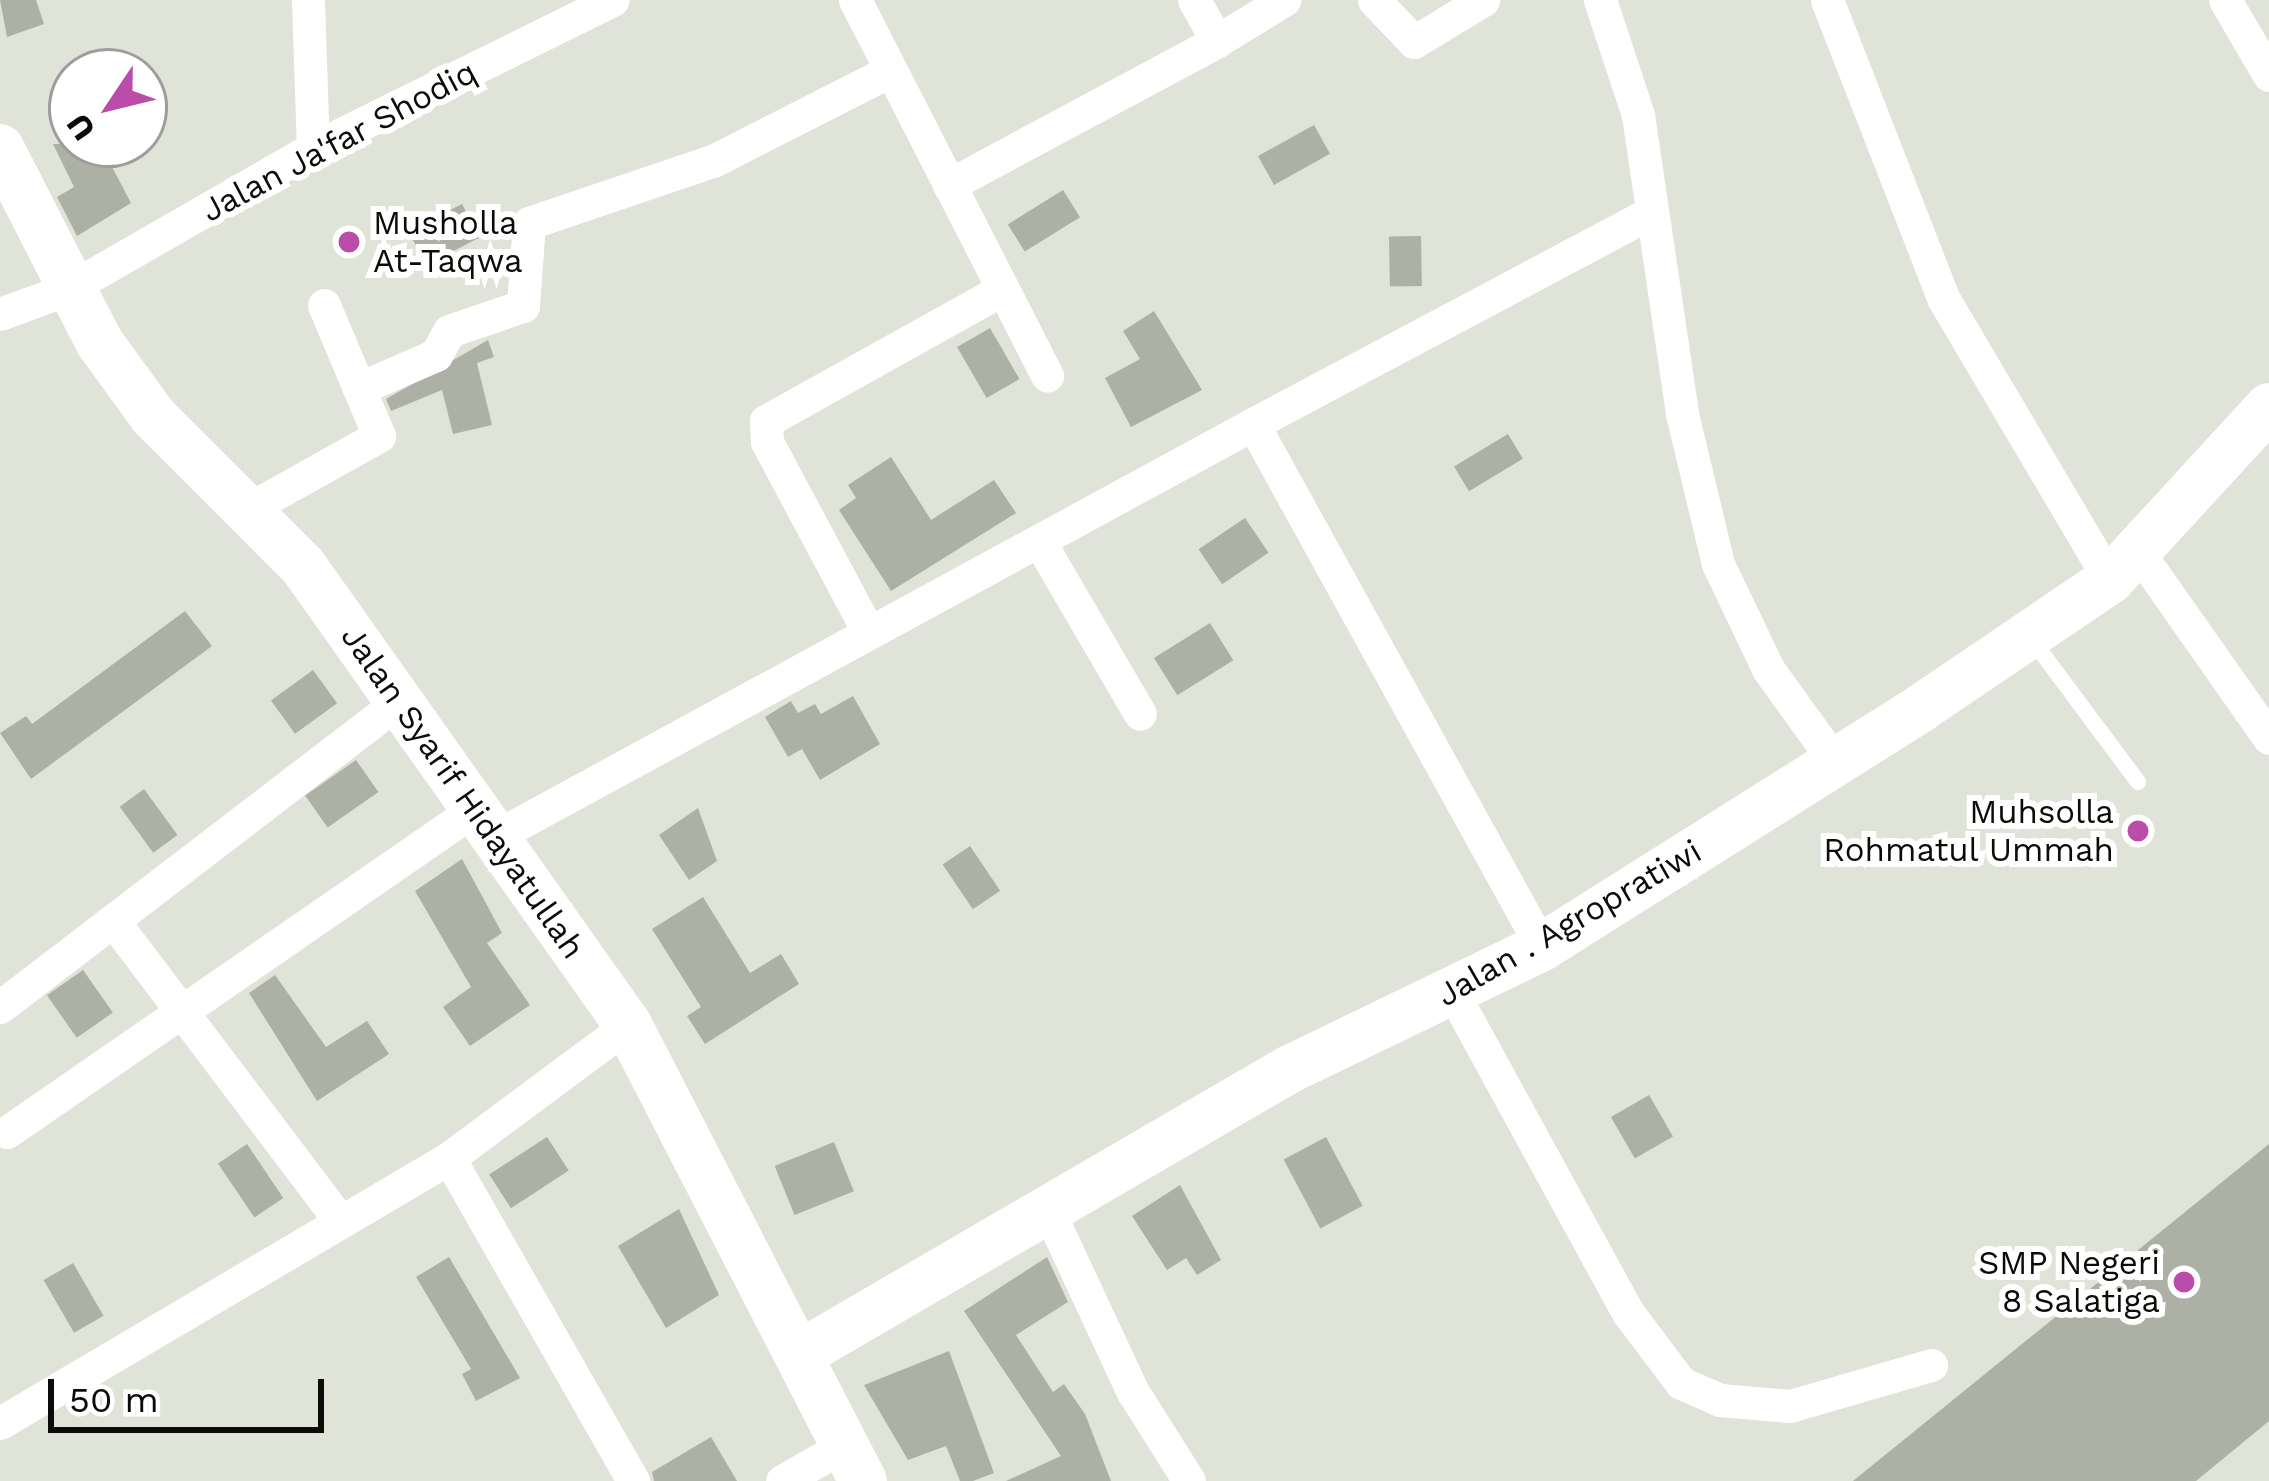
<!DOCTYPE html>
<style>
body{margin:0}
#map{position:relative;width:2269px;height:1481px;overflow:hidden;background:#e0e3d8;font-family:"Work Sans",sans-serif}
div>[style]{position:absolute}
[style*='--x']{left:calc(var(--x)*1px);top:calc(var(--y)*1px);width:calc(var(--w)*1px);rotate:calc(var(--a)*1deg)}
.building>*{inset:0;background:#adb0a5;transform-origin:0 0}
.lane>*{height:16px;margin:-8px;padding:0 8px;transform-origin:8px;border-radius:8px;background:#fff}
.street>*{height:33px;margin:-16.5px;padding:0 16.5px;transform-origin:16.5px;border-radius:16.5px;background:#fff}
.secondary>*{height:48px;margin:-24px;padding:0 24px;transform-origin:24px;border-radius:24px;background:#fff}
.dots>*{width:33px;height:33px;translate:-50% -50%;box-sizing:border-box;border:6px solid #fff;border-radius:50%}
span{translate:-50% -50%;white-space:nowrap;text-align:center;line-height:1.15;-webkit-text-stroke:12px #fff;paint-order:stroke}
.street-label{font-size:33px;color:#0b0c08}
.poi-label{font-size:33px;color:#0b0c08}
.left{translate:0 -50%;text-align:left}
.right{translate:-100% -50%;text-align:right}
.north{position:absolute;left:48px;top:48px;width:120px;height:120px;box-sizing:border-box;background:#fff;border:3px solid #9d9e9c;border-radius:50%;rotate:235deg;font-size:33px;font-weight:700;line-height:48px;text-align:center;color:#0b0c08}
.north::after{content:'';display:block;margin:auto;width:42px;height:54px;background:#ba4caa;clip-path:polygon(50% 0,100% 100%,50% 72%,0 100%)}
.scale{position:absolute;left:48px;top:1379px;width:276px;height:54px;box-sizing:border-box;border:6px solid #0b0c08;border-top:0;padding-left:15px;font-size:36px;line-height:42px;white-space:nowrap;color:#0b0c08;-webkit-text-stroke:9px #fff;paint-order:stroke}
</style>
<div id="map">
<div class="building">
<i style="clip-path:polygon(0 0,36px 0,44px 24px,7px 37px)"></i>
<i style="left:1314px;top:125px;width:33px;height:64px;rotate:61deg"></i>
<i style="clip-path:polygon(53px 144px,100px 144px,131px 203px,77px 236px,57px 197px,74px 187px)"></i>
<i style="left:1063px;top:190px;width:32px;height:65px;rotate:58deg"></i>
<i style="left:462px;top:204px;width:38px;height:60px;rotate:63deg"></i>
<i style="left:1421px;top:236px;width:50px;height:32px;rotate:89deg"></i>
<i style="clip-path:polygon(1154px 311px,1202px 390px,1131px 427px,1105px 378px,1140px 359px,1123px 331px)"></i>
<i style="left:990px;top:328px;width:59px;height:38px;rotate:60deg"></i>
<i style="clip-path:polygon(488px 340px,494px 357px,477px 363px,492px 425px,453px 434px,442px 390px,391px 411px,386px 399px)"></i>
<i style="left:1508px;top:434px;width:29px;height:63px;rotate:59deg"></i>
<i style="clip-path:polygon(891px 457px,931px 520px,994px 480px,1016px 513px,891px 591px,839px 510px,856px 498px,848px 485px)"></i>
<i style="left:1245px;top:518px;width:42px;height:56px;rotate:56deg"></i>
<i style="clip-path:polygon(185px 611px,212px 646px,31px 779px,0 733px,26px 716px,32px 724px)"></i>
<i style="left:1210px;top:623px;width:44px;height:66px;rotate:58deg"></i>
<i style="left:313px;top:670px;width:41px;height:52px;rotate:54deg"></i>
<i style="clip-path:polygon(853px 696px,880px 744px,820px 780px,802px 749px,788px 757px,765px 717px,791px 701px,798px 713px,815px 704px,821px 714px)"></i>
<i style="left:356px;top:760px;width:39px;height:62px;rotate:55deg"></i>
<i style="left:144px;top:789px;width:57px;height:30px;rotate:54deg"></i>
<i style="clip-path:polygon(698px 808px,717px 861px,689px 880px,659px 835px)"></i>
<i style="left:970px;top:846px;width:54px;height:33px;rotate:56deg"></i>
<i style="clip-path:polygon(462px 859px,502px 933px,487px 943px,530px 1005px,470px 1046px,443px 1007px,471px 987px,415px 891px)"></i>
<i style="clip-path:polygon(703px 897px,750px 973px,781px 954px,799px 984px,705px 1044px,687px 1016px,701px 1007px,652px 929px)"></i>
<i style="left:83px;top:970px;width:52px;height:44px;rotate:55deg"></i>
<i style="clip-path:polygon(275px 975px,326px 1047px,367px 1021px,389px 1054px,317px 1101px,249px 993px)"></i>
<i style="left:1649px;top:1095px;width:48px;height:44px;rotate:60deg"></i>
<i style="left:547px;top:1137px;width:40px;height:69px;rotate:57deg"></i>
<i style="left:1326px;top:1137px;width:78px;height:48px;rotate:62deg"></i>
<i style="left:834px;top:1142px;width:53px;height:64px;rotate:68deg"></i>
<i style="left:247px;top:1144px;width:65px;height:35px;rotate:56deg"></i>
<i style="clip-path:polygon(2269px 1144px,2269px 1421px,2196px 1481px,1853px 1481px)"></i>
<i style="clip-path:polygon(1180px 1185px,1221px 1260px,1197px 1275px,1186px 1258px,1167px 1270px,1132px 1216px)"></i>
<i style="clip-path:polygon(679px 1209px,719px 1295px,666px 1328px,618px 1246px)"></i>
<i style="clip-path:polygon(449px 1257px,520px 1378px,476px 1401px,462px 1374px,471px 1369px,416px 1277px)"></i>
<i style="clip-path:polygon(1047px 1257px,1068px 1302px,1016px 1335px,1053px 1392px,1064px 1384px,1085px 1414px,1111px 1481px,1006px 1481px,1061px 1456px,964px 1311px)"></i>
<i style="left:73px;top:1263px;width:61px;height:34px;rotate:60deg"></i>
<i style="clip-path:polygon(949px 1351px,994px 1473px,973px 1481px,960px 1481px,946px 1446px,908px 1460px,864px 1385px)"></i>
<i style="clip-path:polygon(711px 1437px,737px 1481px,654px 1481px,652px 1472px)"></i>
</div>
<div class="lane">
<i style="--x:2030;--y:637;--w:181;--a:53.3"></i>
</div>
<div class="street">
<i style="--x:308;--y:0;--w:148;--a:88.1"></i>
<i style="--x:855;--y:0;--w:422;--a:62.9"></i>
<i style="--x:1374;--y:0;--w:58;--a:46.4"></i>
<i style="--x:1414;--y:42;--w:81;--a:-31.3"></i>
<i style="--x:1600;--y:0;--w:121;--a:71.7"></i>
<i style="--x:1638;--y:115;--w:302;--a:81.6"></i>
<i style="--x:1682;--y:414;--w:154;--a:76.5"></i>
<i style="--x:1718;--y:564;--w:116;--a:64.5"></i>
<i style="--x:1768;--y:669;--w:115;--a:54.2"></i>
<i style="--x:1827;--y:0;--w:320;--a:68.7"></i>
<i style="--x:1943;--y:298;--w:328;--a:59.4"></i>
<i style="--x:2225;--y:0;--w:87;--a:59.6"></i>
<i style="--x:1217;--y:41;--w:79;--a:-31.5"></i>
<i style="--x:949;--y:185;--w:304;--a:-28.2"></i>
<i style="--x:1217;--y:41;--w:47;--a:-119.3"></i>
<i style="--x:0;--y:314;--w:72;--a:-20.2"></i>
<i style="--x:68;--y:289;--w:283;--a:-29.9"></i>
<i style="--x:313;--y:148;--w:334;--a:-26.3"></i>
<i style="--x:360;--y:388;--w:83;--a:-23.5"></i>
<i style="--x:436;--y:355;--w:27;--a:-62"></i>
<i style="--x:449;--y:331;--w:78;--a:-18.7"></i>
<i style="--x:523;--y:306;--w:83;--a:-85.9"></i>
<i style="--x:529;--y:223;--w:196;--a:-18.7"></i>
<i style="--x:715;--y:160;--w:196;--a:-27"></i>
<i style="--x:1253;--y:424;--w:449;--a:-28"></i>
<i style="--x:250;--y:508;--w:148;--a:-29.2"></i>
<i style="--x:379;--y:436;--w:142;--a:-112.8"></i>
<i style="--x:1039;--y:541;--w:200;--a:59.7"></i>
<i style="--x:2139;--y:553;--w:226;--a:54.9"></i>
<i style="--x:868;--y:631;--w:214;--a:-118.1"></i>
<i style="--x:767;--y:442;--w:21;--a:-93"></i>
<i style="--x:766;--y:421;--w:268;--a:-29.1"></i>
<i style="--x:496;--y:836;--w:862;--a:-28.56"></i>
<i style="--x:1253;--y:424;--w:598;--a:61.08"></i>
<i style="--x:114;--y:922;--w:373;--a:52.9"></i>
<i style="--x:1454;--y:995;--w:364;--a:61.3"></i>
<i style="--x:1629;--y:1314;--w:86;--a:53"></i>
<i style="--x:1681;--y:1383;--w:43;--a:23.6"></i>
<i style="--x:1720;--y:1400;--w:70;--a:4.9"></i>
<i style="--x:1790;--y:1406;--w:147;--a:-16.2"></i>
<i style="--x:0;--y:1007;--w:501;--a:-37.46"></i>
<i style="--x:7;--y:1132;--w:569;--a:-34.61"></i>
<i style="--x:449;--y:1158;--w:372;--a:60.3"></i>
<i style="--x:1048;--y:1210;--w:201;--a:65"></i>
<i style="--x:1133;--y:1392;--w:105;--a:57.8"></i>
<i style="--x:0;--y:1423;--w:521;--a:-30.55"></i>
<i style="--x:449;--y:1158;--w:223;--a:-36.6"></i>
<i style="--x:782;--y:1481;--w:75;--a:-29.6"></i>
</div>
<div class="secondary">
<i style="--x:0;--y:148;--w:219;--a:62.9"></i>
<i style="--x:100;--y:343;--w:90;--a:54"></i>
<i style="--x:153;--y:416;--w:212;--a:45"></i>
<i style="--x:303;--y:566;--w:562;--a:54.7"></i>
<i style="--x:628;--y:1025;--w:513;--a:62.74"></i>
<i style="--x:805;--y:1351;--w:559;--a:-30.19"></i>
<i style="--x:1288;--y:1070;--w:282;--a:-25.8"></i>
<i style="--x:1542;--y:947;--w:448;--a:-32.2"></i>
<i style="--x:1921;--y:708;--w:228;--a:-34.1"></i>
<i style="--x:2110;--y:580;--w:235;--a:-47.4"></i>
</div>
<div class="dots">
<i style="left:349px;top:242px;background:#ba4caa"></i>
<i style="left:2138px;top:831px;background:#ba4caa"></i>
<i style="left:2184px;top:1282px;background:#ba4caa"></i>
</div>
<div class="street-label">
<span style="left:339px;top:141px;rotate:-28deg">Jalan Ja'far Shodiq</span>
<span style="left:463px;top:792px;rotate:55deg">Jalan Syarif Hidayatullah</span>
<span style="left:1569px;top:923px;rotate:-30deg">Jalan . Agropratiwi</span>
</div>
<div class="poi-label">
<span class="left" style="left:373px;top:242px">Musholla<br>At-Taqwa</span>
<span class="right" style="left:2114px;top:831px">Muhsolla<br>Rohmatul Ummah</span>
<span class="right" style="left:2160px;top:1282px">SMP Negeri<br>8 Salatiga</span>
</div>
<div class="north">U</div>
<div class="scale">50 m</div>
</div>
